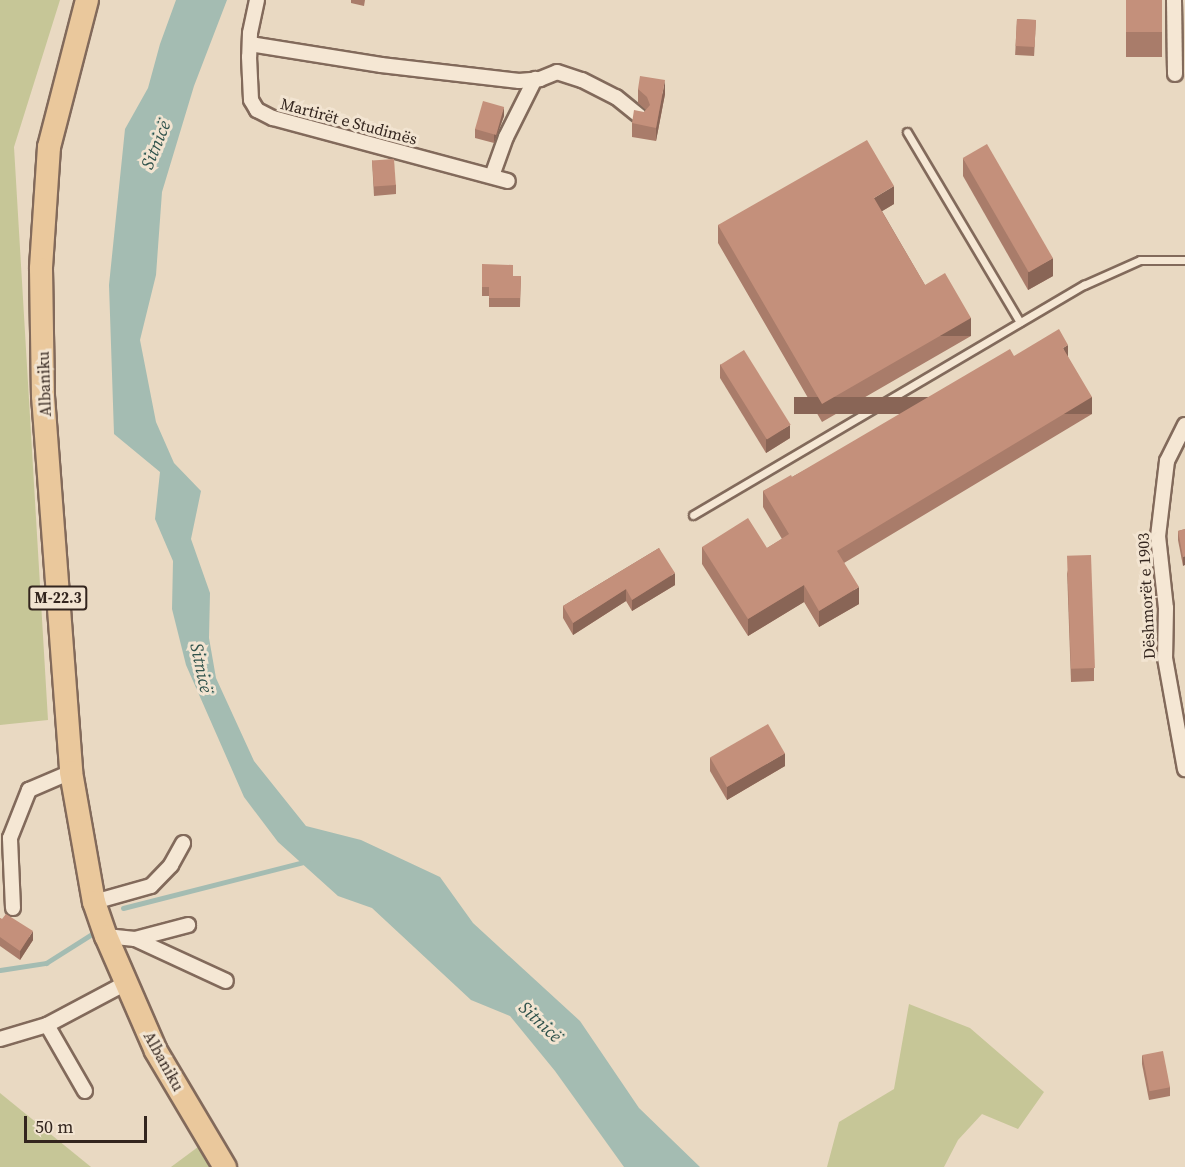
<!DOCTYPE html>
<meta charset="utf-8">
<style>
body{margin:0}
#map{position:relative;width:1185px;height:1167px;overflow:hidden;background:#e9d9c2;font-family:"Source Serif 4",serif}
div>[style]{position:absolute}
[style*='--x']{left:calc(var(--x)*1px);top:calc(var(--y)*1px);width:calc(var(--w)*1px);rotate:calc(var(--a)*1deg)}
.green>*{inset:0;background:#c6c697}
.water>*{inset:0;background:#a4bcb2}
.stream>*{height:5px;margin:-2.5px;padding:0 2.5px;transform-origin:2.5px;border-radius:2.5px;background:#a4bcb2}
.roads{filter:drop-shadow(2px 0 #826a5b) drop-shadow(-2px 0 #826a5b) drop-shadow(0 2px #826a5b) drop-shadow(0 -2px #826a5b)}
.lane>*{height:7px;margin:-3.5px;padding:0 3.5px;transform-origin:3.5px;border-radius:3.5px;background:#f5e7d4}
.street>*{height:14px;margin:-7px;padding:0 7px;transform-origin:7px;border-radius:7px;background:#f5e7d4}
.primary>*{height:22px;margin:-11px;padding:0 11px;transform-origin:11px;border-radius:11px;background:#eac89c}
.wall>*{inset:0;background:#a97c6a;transform-origin:0 0}
.shaded-wall>*{inset:0;background:#896556;transform-origin:0 0}
.building>*{inset:0;background:#c4907b;transform-origin:0 0}
span{translate:-50% -50%;white-space:nowrap;text-align:center;line-height:1.15;-webkit-text-stroke:6px #f2e4d1;paint-order:stroke}
.shield-label span{padding:2px 4px;background:#f2e4d1;border:2px solid;border-radius:4px;-webkit-text-stroke-width:0}
.shield-label{font-size:15px;color:#33251e;font-weight:700}
.street-label{font-size:16px;color:#33251e}
.water-label{font-size:18px;color:#2e514a;font-style:italic}
.scale{position:absolute;left:24px;top:1116px;width:123px;height:27px;box-sizing:border-box;border:3px solid #33251e;border-top:0;padding-left:8px;font-size:18px;line-height:21px;white-space:nowrap;color:#33251e;-webkit-text-stroke:4px #f2e4d1;paint-order:stroke}
</style>
<div id="map">
<div class="green">
<i style="clip-path:polygon(0 0,60px 0,14px 147px,48px 720px,0 725px)"></i>
<i style="clip-path:polygon(909px 1004px,970px 1028px,1044px 1092px,1018px 1129px,982px 1114px,958px 1140px,944px 1167px,827px 1167px,839px 1122px,894px 1089px)"></i>
<i style="clip-path:polygon(0 1093px,91px 1167px,0 1167px)"></i>
<i style="clip-path:polygon(202px 1144px,217px 1167px,171px 1167px)"></i>
</div>
<div class="water">
<i style="clip-path:polygon(176px 0,227px 0,194px 86px,162px 192px,156px 275px,140px 340px,156px 422px,174px 463px,201px 491px,191px 539px,210px 593px,209px 638px,216px 678px,254px 761px,306px 826px,361px 840px,440px 877px,473px 923px,580px 1021px,639px 1108px,700px 1167px,624px 1167px,555px 1071px,510px 1016px,471px 1000px,372px 908px,338px 896px,278px 842px,244px 797px,186px 665px,172px 609px,173px 561px,155px 519px,160px 472px,114px 434px,109px 285px,125px 129px,148px 88px,160px 44px)"></i>
</div>
<div class="stream">
<i style="--x:123;--y:908;--w:190;--a:-14.3"></i>
<i style="--x:0;--y:970;--w:47;--a:-8.7"></i>
<i style="--x:46;--y:963;--w:62;--a:-32.4"></i>
</div>
<div class="roads">
<div class="lane">
<i style="--x:907;--y:132;--w:221;--a:59.3"></i>
<i style="--x:693;--y:515;--w:454;--a:-30.5"></i>
<i style="--x:1084;--y:285;--w:61;--a:-24.1"></i>
<i style="--x:1140;--y:260;--w:45;--a:0"></i>
</div>
<div class="street">
<i style="--x:257;--y:0;--w:34;--a:102"></i>
<i style="--x:250;--y:33;--w:24;--a:92"></i>
<i style="--x:249;--y:57;--w:43;--a:87.3"></i>
<i style="--x:251;--y:100;--w:12;--a:59"></i>
<i style="--x:257;--y:110;--w:18;--a:27"></i>
<i style="--x:273;--y:118;--w:243;--a:15"></i>
<i style="--x:1174;--y:0;--w:74;--a:89.2"></i>
<i style="--x:250;--y:44;--w:133;--a:9.1"></i>
<i style="--x:381;--y:65;--w:139;--a:6.6"></i>
<i style="--x:519;--y:81;--w:21;--a:-5"></i>
<i style="--x:540;--y:79;--w:18;--a:-22"></i>
<i style="--x:557;--y:72;--w:26;--a:18"></i>
<i style="--x:582;--y:80;--w:38;--a:27"></i>
<i style="--x:616;--y:97;--w:32;--a:39"></i>
<i style="--x:492;--y:176;--w:41;--a:-70.3"></i>
<i style="--x:506;--y:137;--w:65;--a:-63.4"></i>
<i style="--x:1185;--y:425;--w:40;--a:116.6"></i>
<i style="--x:1167;--y:461;--w:76;--a:96.8"></i>
<i style="--x:1158;--y:536;--w:72;--a:83.7"></i>
<i style="--x:1166;--y:608;--w:50;--a:91.1"></i>
<i style="--x:1165;--y:658;--w:113;--a:79.8"></i>
<i style="--x:94;--y:902;--w:59;--a:-15.7"></i>
<i style="--x:151;--y:886;--w:29;--a:-46"></i>
<i style="--x:171;--y:865;--w:25;--a:-61"></i>
<i style="--x:13;--y:908;--w:70;--a:-92.5"></i>
<i style="--x:10;--y:838;--w:52;--a:-68.4"></i>
<i style="--x:29;--y:790;--w:46;--a:-23.2"></i>
<i style="--x:106;--y:936;--w:29;--a:6"></i>
<i style="--x:135;--y:939;--w:100;--a:24.8"></i>
<i style="--x:135;--y:939;--w:55;--a:-14.8"></i>
<i style="--x:0;--y:1039;--w:49;--a:-16.6"></i>
<i style="--x:85;--y:1091;--w:76;--a:-119.9"></i>
<i style="--x:47;--y:1025;--w:89;--a:-28"></i>
</div>
<div class="primary">
<i style="--x:87;--y:0;--w:152;--a:104.5"></i>
<i style="--x:49;--y:147;--w:122;--a:93.8"></i>
<i style="--x:41;--y:269;--w:127;--a:89.1"></i>
<i style="--x:43;--y:396;--w:377;--a:85.7"></i>
<i style="--x:71;--y:772;--w:132;--a:80"></i>
<i style="--x:94;--y:902;--w:36;--a:71"></i>
<i style="--x:106;--y:936;--w:125;--a:66.5"></i>
<i style="--x:156;--y:1051;--w:135;--a:59.3"></i>
</div>
</div>
<div class="wall">
<i style="clip-path:polygon(351px 0,365px 0,364px 6px,351px 3px)"></i>
<i style="left:1126px;top:0;width:36px;height:57px"></i>
<i style="left:1017px;top:19px;width:19px;height:36px;rotate:3deg"></i>
<i style="clip-path:polygon(638px 89px,665px 94px,656px 141px,632px 137px,632px 123px,646px 110px,638px 103px)"></i>
<i style="clip-path:polygon(504px 116px,494px 143px,475px 138px,475px 129px)"></i>
<i style="clip-path:polygon(963px 158px,1053px 276px,1028px 290px,963px 176px)"></i>
<i style="clip-path:polygon(372px 160px,396px 185px,396px 194px,374px 196px)"></i>
<i style="clip-path:polygon(894px 204px,882px 211px,925px 285px,971px 336px,822px 422px,718px 243px,718px 225px)"></i>
<i style="clip-path:polygon(482px 264px,513px 276px,521px 276px,520px 307px,489px 307px,489px 296px,482px 296px)"></i>
<i style="clip-path:polygon(1014px 356px,1068px 357px,1092px 414px,844px 563px,859px 604px,819px 627px,804px 602px,748px 636px,702px 564px,702px 547px,767px 548px,782px 539px,763px 507px,763px 491px,792px 477px)"></i>
<i style="clip-path:polygon(720px 364px,790px 438px,766px 453px,720px 378px)"></i>
<i style="clip-path:polygon(1185px 529px,1183px 566px,1178px 540px,1178px 531px)"></i>
<i style="clip-path:polygon(659px 548px,675px 585px,632px 611px,626px 601px,573px 635px,563px 618px,563px 606px)"></i>
<i style="clip-path:polygon(1067px 570px,1094px 668px,1094px 681px,1071px 682px)"></i>
<i style="clip-path:polygon(710px 758px,785px 766px,727px 800px,710px 771px)"></i>
<i style="clip-path:polygon(0 918px,33px 940px,20px 960px,0 946px)"></i>
<i style="clip-path:polygon(1142px 1055px,1170px 1087px,1170px 1096px,1149px 1100px,1142px 1064px)"></i>
</div>
<div class="shaded-wall">
<i style="clip-path:polygon(665px 80px,665px 94px,656px 141px,656px 128px)"></i>
<i style="clip-path:polygon(504px 107px,504px 116px,494px 143px,494px 134px)"></i>
<i style="clip-path:polygon(894px 186px,894px 204px,874px 216px,874px 198px)"></i>
<i style="clip-path:polygon(1053px 258px,1053px 276px,1028px 290px,1028px 272px)"></i>
<i style="left:971px;top:318px;width:18px;height:172px;rotate:90deg"></i>
<i style="clip-path:polygon(1068px 345px,1068px 361px,1063px 348px)"></i>
<i style="left:1092px;top:397px;width:17px;height:298px;rotate:90deg"></i>
<i style="clip-path:polygon(790px 425px,790px 438px,766px 453px,766px 439px)"></i>
<i style="clip-path:polygon(1185px 556px,1185px 565px,1183px 566px,1183px 557px)"></i>
<i style="clip-path:polygon(675px 573px,675px 585px,632px 611px,632px 600px)"></i>
<i style="clip-path:polygon(804px 585px,804px 602px,748px 636px,748px 619px)"></i>
<i style="clip-path:polygon(859px 587px,859px 604px,819px 627px,819px 611px)"></i>
<i style="clip-path:polygon(626px 589px,626px 601px,573px 635px,573px 623px)"></i>
<i style="clip-path:polygon(785px 753px,785px 766px,727px 800px,727px 787px)"></i>
<i style="clip-path:polygon(33px 931px,33px 940px,20px 960px,20px 951px)"></i>
</div>
<div class="building">
<i style="left:1126px;top:0;width:36px;height:32px"></i>
<i style="left:1017px;top:19px;width:19px;height:27px;rotate:3deg"></i>
<i style="clip-path:polygon(640px 76px,665px 80px,656px 128px,632px 123px,634px 110px,644px 112px,650px 105px,647px 97px,638px 89px)"></i>
<i style="left:483px;top:101px;width:22px;height:29px;rotate:16deg"></i>
<i style="clip-path:polygon(867px 140px,894px 186px,874px 198px,925px 285px,945px 273px,971px 318px,822px 404px,718px 225px)"></i>
<i style="left:987px;top:144px;width:132px;height:28px;rotate:60deg"></i>
<i style="left:394px;top:159px;width:26px;height:22px;rotate:86deg"></i>
<i style="clip-path:polygon(482px 264px,513px 265px,513px 276px,521px 276px,520px 298px,489px 298px,489px 287px,482px 287px)"></i>
<i style="clip-path:polygon(1059px 329px,1068px 345px,1063px 348px,1092px 397px,837px 551px,859px 587px,819px 611px,804px 585px,748px 619px,702px 547px,748px 518px,767px 548px,789px 534px,763px 491px,791px 475px,792px 477px,1010px 349px,1014px 356px)"></i>
<i style="left:744px;top:350px;width:88px;height:28px;rotate:58deg"></i>
<i style="clip-path:polygon(1185px 529px,1185px 556px,1183px 557px,1178px 531px)"></i>
<i style="clip-path:polygon(659px 548px,675px 573px,632px 600px,626px 589px,573px 623px,563px 606px)"></i>
<i style="left:1091px;top:555px;width:113px;height:24px;rotate:88deg"></i>
<i style="left:768px;top:724px;width:34px;height:67px;rotate:60deg"></i>
<i style="clip-path:polygon(6px 914px,33px 931px,20px 951px,0 937px,0 918px,2px 919px)"></i>
<i style="left:1163px;top:1051px;width:37px;height:21px;rotate:79deg"></i>
</div>
<div class="shield-label">
<span style="left:58px;top:598px">M-22.3</span>
</div>
<div class="street-label">
<span style="left:349px;top:121px;rotate:15deg">Martirët e Studimës</span>
<span style="left:44px;top:384px;rotate:-92deg">Albaniku</span>
<span style="left:1146px;top:596px;rotate:-93deg">Dëshmorët e 1903</span>
<span style="left:164px;top:1061px;rotate:61deg">Albaniku</span>
</div>
<div class="water-label">
<span style="left:156px;top:145px;rotate:-68deg">Sitnicë</span>
<span style="left:201px;top:668px;rotate:78deg">Sitnicë</span>
<span style="left:540px;top:1022px;rotate:43deg">Sitnicë</span>
</div>
<div class="scale">50 m</div>
</div>
